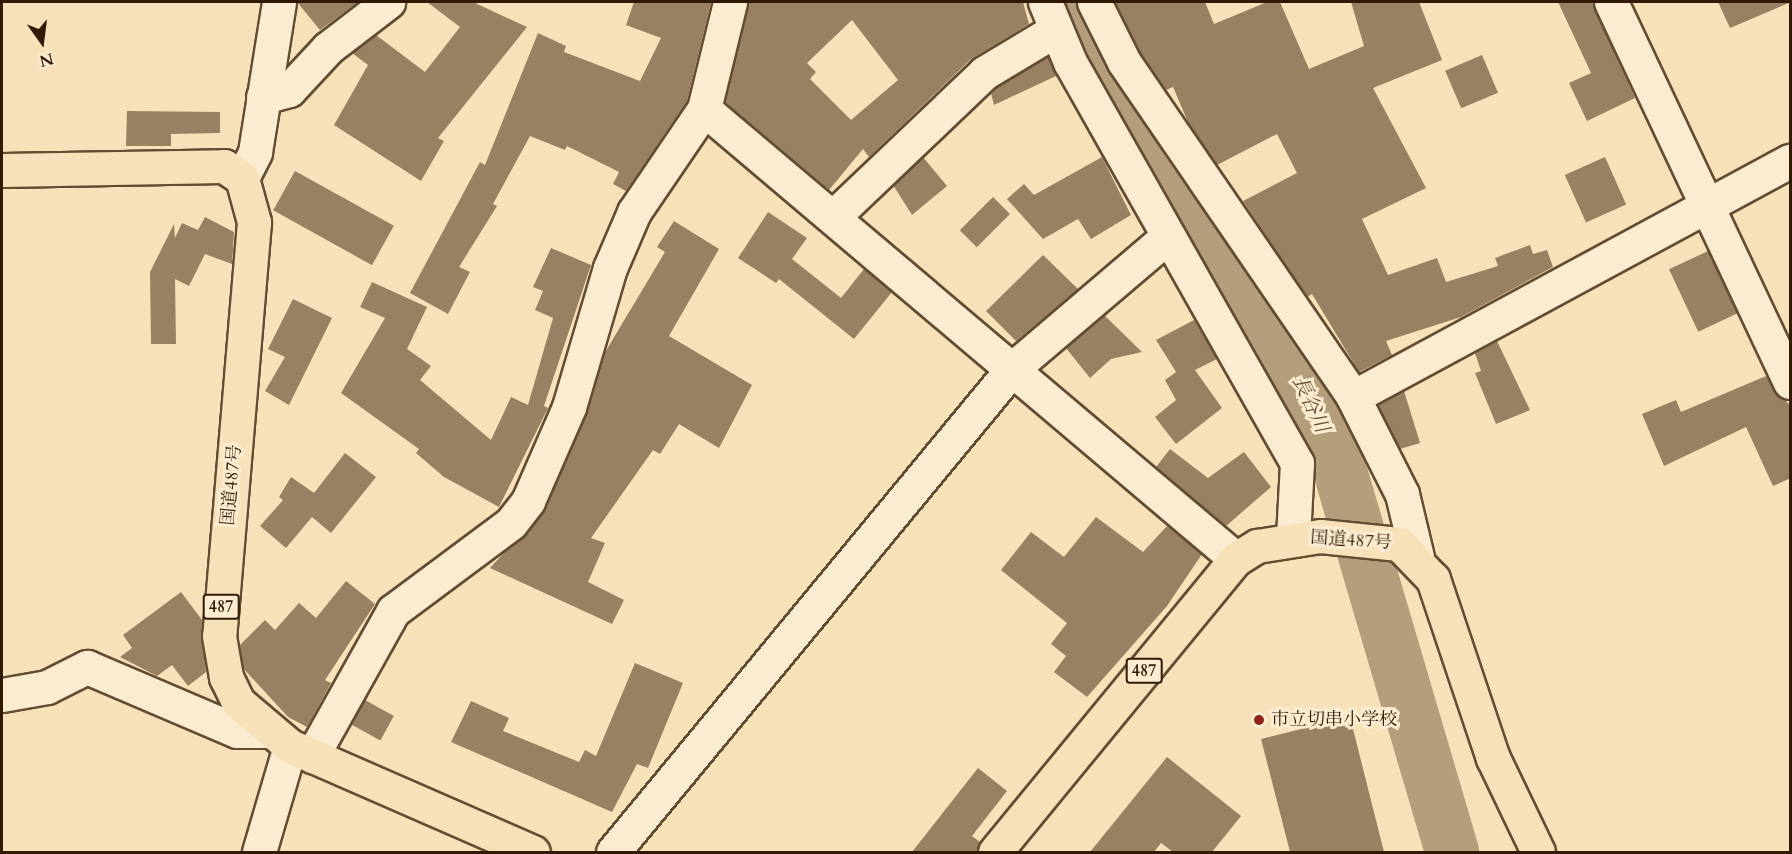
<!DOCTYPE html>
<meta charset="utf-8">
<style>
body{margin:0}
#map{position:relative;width:1792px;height:854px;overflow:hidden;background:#f7e1b8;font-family:Cardo,"Noto Serif JP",serif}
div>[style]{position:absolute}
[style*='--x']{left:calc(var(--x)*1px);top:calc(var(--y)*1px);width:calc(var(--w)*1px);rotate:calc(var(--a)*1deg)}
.river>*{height:54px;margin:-27px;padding:0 27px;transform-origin:27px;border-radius:27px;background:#b49d7b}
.building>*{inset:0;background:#988162;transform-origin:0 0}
.roads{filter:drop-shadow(2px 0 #624c32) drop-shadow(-2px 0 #624c32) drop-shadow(0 2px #624c32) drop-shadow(0 -2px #624c32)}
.street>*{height:33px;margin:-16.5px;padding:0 16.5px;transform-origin:16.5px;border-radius:16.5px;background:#faecd1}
.highway>*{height:33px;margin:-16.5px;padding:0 16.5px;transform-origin:16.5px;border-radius:16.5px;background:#f7e1b8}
.dots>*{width:16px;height:16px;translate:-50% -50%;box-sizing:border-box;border:3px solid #faecd1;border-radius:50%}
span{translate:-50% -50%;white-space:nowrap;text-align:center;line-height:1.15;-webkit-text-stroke:6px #faecd1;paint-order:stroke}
.shield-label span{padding:2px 4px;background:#faecd1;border:2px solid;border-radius:4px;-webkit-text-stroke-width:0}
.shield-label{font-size:16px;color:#311a05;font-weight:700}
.street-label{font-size:18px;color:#311a05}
.poi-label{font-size:18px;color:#311a05}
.left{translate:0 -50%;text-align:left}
.water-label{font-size:20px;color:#654e34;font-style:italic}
.frame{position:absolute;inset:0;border:3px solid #311a05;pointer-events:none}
.north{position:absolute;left:12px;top:12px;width:60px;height:60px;-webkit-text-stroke:4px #faecd1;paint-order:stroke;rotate:166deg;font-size:16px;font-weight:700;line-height:24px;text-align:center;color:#311a05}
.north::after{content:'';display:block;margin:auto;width:21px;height:27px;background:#311a05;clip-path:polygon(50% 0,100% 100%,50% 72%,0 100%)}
</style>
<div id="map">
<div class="river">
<i style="--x:1068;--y:2;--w:30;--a:69"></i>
<i style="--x:1079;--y:30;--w:411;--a:57.5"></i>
<i style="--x:1300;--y:377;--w:95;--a:66.4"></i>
<i style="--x:1338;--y:464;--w:404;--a:73.6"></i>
</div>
<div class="building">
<i style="clip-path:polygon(297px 2px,358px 2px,320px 30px)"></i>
<i style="clip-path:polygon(427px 2px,473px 2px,527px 27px,438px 138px,444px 141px,421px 181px,334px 125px,368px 65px,352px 53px,376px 35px,425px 72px,460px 27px)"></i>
<i style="clip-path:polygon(634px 2px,711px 2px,687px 101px,626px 191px,613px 184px,619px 172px,567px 146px,565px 150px,530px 136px,493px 204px,497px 206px,459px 267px,470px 272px,448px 314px,410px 293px,480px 162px,485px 165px,538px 33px,566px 46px,564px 52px,640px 81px,661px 38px,626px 25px)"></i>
<i style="clip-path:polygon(evenodd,748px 2px,1023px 2px,1029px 24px,971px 59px,869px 157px,863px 149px,829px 190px,725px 102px,748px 2px,852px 20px,898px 80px,851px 120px,810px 79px,816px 72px,807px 63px,852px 20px)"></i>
<i style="clip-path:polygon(1115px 2px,1205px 2px,1214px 24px,1267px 2px,1280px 2px,1309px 69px,1364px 46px,1351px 2px,1419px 2px,1442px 60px,1373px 88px,1426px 188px,1362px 219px,1388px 275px,1437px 258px,1446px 282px,1498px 266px,1495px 258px,1530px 245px,1533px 254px,1547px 250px,1553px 267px,1461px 317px,1386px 341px,1392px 355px,1359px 372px,1312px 294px,1307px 297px,1243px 201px,1297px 173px,1277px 134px,1217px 165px,1188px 122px,1173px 87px,1166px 90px,1140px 52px)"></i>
<i style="clip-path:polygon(1558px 2px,1592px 2px,1635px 98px,1587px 121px,1569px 83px,1591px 73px)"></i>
<i style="clip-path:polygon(1718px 2px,1791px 2px,1730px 28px)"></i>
<i style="left:1482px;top:55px;width:41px;height:40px;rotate:67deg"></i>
<i style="clip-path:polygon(1048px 57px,1056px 76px,994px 105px,991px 93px,995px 88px)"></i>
<i style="clip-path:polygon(127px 111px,220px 112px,220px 133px,171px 134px,171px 146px,126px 146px)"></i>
<i style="clip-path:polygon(923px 157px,947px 186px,912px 215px,893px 185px)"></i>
<i style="clip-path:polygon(1102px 157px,1131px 215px,1091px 239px,1078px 219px,1043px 239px,1007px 199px,1024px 184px,1034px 195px)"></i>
<i style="left:1605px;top:157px;width:52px;height:44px;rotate:66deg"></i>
<i style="left:295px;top:171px;width:113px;height:45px;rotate:29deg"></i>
<i style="left:993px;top:197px;width:24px;height:47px;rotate:45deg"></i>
<i style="clip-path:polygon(768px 212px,807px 238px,792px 259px,841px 298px,864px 269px,892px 292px,854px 339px,779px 279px,776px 283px,738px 258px)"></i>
<i style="clip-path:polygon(205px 217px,234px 232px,232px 264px,205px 254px,189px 286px,175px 279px,176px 344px,151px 344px,150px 272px,174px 224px,175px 238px,182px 223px,198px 230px)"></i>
<i style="clip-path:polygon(674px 221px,719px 249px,669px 336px,752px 385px,719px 448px,679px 424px,660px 454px,653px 450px,591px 538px,605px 543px,588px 582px,624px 600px,612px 624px,490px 568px,545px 508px,586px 414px,604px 354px,665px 252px,657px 247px)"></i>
<i style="clip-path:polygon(551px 248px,591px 265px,544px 406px,548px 408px,499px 507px,444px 477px,416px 453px,419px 449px,341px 393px,385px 318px,360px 307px,372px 282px,427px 307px,407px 349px,431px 366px,420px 380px,491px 440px,511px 397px,528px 405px,553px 318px,535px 310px,543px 291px,533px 287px)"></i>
<i style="left:1708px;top:251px;width:69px;height:43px;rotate:65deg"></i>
<i style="clip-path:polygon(1043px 255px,1078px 289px,1016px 341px,986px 311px)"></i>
<i style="clip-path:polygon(293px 299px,332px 318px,289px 405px,265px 391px,285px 357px,268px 349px)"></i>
<i style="clip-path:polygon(1104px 315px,1142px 352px,1111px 359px,1090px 378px,1066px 348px)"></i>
<i style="clip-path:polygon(1194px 320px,1217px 359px,1195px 370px,1222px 408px,1176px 444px,1155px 417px,1176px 400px,1165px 380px,1176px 372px,1156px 340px)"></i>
<i style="clip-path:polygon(1497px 341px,1530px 410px,1496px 424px,1475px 373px,1481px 371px,1475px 353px)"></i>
<i style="clip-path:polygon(1766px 376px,1791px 407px,1791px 478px,1773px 486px,1746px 427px,1664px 466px,1642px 414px,1676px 400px,1681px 412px)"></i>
<i style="clip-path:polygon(1404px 391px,1420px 443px,1400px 449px,1378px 405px)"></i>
<i style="clip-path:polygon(1170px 449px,1208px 478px,1244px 452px,1271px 487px,1226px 526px,1156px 467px)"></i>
<i style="clip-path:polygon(345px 453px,376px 477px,331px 533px,312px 517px,286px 548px,260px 526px,283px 500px,279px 497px,291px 477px,314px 493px)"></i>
<i style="clip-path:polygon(1096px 517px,1143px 552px,1167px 526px,1202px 554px,1167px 606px,1087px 697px,1054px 672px,1066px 656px,1051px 644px,1067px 623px,1001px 570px,1031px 532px,1064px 557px)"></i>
<i style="clip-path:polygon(346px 581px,375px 604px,325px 680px,331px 683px,307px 727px,288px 717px,243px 668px,240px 645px,265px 620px,275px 630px,299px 603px,316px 618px)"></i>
<i style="clip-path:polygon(181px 592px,202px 620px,206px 672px,188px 686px,172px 665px,157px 676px,120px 657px,132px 648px,123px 635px)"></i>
<i style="clip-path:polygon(635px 663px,683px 683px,648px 768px,637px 764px,612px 812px,451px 742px,471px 701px,509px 718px,503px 731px,579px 762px,585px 750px,596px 756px)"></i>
<i style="left:365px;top:700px;width:33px;height:28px;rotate:29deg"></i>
<i style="clip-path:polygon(1350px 717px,1384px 852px,1290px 852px,1261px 739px)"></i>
<i style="clip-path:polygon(1167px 757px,1241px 816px,1212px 852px,1173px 852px,1161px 843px,1154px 852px,1090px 852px)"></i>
<i style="clip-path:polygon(978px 768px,1007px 791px,972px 836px,980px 842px,977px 852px,912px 852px)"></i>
</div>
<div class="roads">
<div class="street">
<i style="--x:1045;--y:2;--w:65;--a:67.4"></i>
<i style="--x:1070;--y:62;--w:461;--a:60.5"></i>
<i style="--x:1297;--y:463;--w:74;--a:93.1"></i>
<i style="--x:1094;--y:2;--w:67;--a:63.4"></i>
<i style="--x:1124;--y:62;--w:406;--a:55.6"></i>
<i style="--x:1353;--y:397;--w:109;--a:63.2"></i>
<i style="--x:1402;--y:494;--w:65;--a:76.6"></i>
<i style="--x:1611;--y:2;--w:420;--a:64.8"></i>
<i style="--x:263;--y:97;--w:27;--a:-15"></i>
<i style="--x:289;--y:90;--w:57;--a:-47.1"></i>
<i style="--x:328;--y:48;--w:76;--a:-37.5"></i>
<i style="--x:704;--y:109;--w:697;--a:40.23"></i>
<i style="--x:242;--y:178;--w:29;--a:-63"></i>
<i style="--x:255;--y:152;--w:152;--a:-80.9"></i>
<i style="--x:833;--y:217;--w:209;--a:-43.6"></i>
<i style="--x:984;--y:73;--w:82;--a:-31"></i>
<i style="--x:1353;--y:397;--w:497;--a:-28.4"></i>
<i style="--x:2;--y:695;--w:46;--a:-10.1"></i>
<i style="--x:47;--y:687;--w:45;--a:-26.6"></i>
<i style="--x:87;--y:667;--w:163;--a:23.1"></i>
<i style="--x:237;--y:731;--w:31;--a:0"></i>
<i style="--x:312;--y:756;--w:166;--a:-60.8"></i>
<i style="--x:393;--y:611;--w:147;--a:-36.7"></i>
<i style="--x:511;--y:523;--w:28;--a:-52"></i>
<i style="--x:528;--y:501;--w:103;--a:-66.4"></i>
<i style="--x:569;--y:407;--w:145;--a:-73.6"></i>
<i style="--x:610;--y:268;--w:61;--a:-66.8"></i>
<i style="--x:634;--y:212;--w:125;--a:-55.8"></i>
<i style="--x:704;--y:109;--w:110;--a:-76.3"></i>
<i style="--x:259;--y:852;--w:110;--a:-73.7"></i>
<i style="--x:613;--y:852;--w:626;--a:-50.44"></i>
<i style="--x:1012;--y:369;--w:204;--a:-40.4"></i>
</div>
<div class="highway">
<i style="--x:2;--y:170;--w:222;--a:-1"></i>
<i style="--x:224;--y:166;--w:22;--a:34"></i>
<i style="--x:242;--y:178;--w:46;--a:74.7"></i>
<i style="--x:254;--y:222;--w:415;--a:94.8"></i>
<i style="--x:219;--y:636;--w:42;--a:80.3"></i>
<i style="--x:226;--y:677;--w:28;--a:64"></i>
<i style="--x:238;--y:702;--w:68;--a:40.2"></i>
<i style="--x:290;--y:746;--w:265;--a:23.6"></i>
<i style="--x:995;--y:852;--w:379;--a:-50.6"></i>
<i style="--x:1236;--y:559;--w:25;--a:-32"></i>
<i style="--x:1257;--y:546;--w:64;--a:-9"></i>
<i style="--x:1320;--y:536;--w:79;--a:5.8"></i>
<i style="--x:1399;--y:544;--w:49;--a:45.8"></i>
<i style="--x:1433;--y:579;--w:189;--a:71.5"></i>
<i style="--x:1493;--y:758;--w:104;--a:64.4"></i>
</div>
</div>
<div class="dots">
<i style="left:1259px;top:720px;background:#8f2418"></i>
</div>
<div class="shield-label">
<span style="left:221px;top:607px">487</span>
<span style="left:1144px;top:671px">487</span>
</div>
<div class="street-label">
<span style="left:232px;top:485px;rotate:-85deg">国道487号</span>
<span style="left:1351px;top:541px;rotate:4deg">国道487号</span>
</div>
<div class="poi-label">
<span class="left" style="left:1271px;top:720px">市立切串小学校</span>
</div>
<div class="water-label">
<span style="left:1311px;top:404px;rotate:65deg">長谷川</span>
</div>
<div class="frame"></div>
<div class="north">N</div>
</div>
